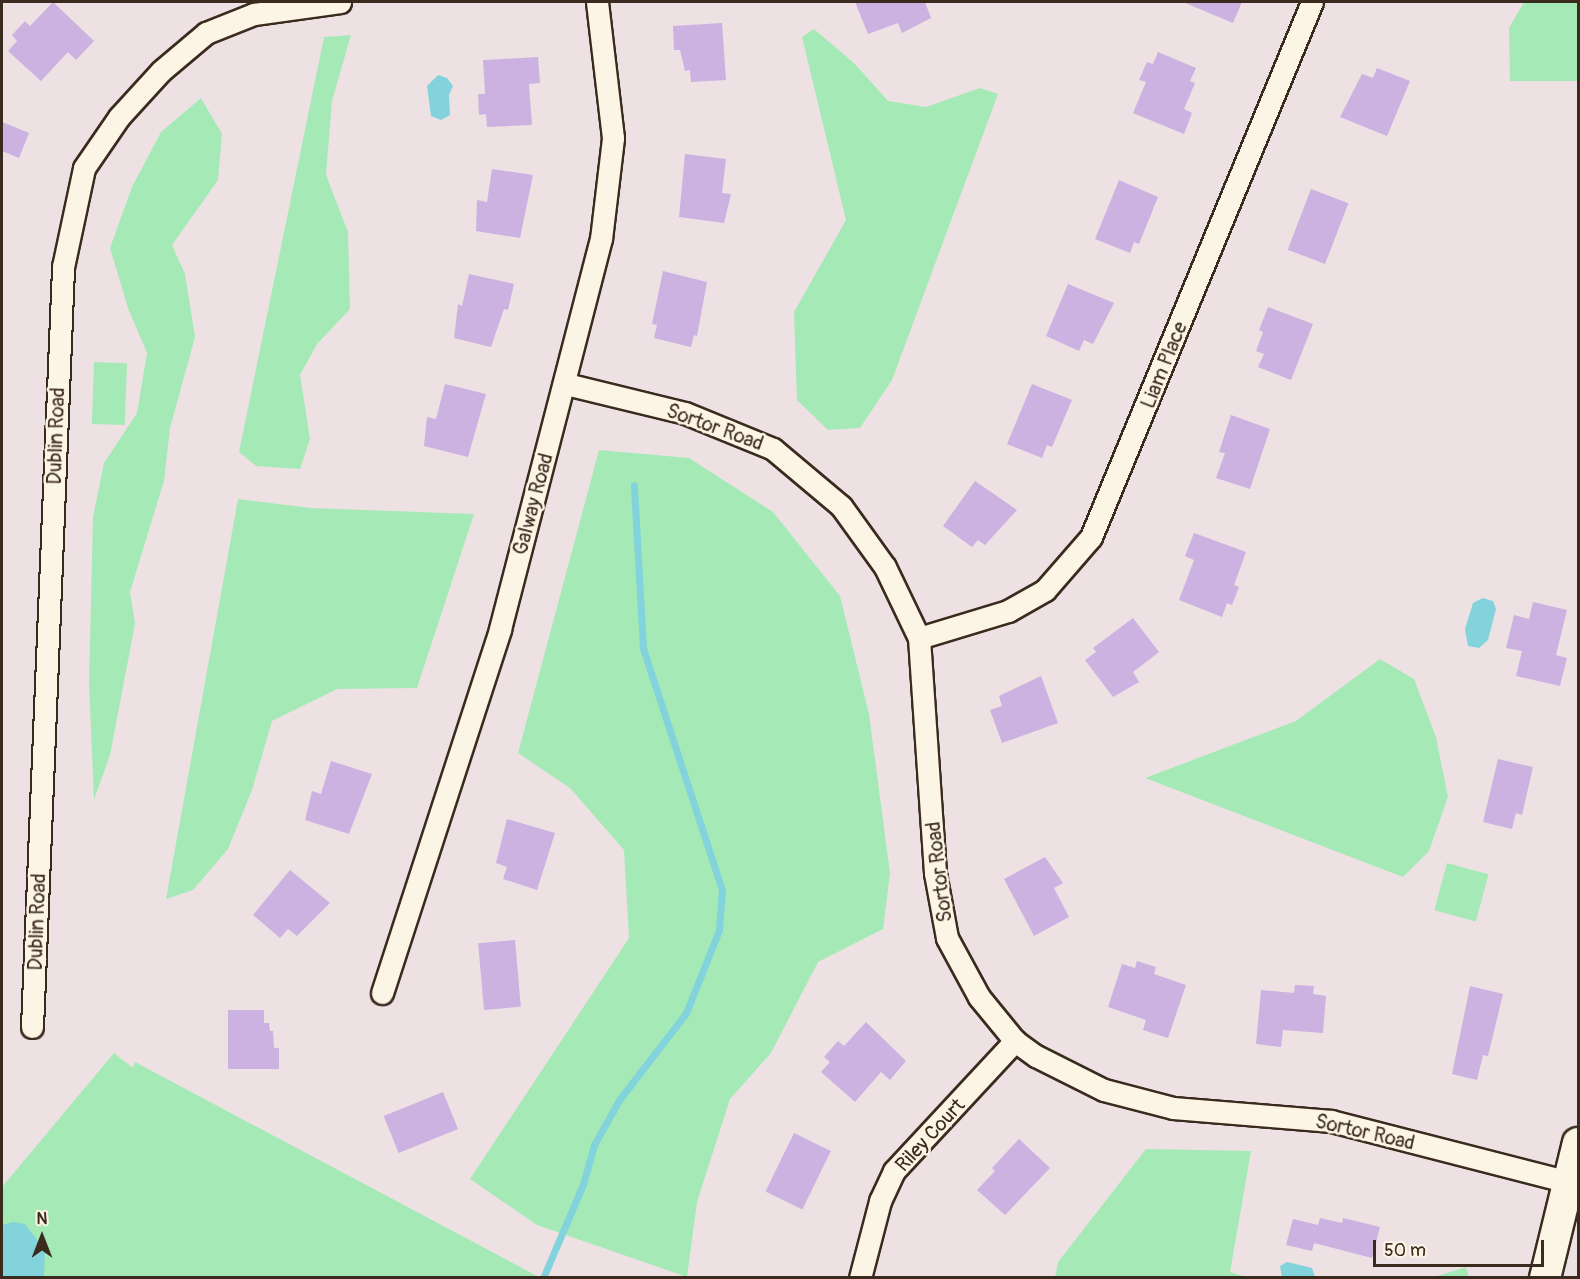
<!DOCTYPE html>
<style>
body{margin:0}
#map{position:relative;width:1580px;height:1279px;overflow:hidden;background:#ede1e4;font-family:Pangolin,sans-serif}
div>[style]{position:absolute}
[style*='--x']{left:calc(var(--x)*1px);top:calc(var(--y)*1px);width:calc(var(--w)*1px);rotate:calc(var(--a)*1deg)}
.green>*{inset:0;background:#a5eab6;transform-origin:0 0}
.water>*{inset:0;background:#82d3db}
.stream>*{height:7px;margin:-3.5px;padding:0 3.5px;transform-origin:3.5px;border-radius:3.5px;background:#82d3db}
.building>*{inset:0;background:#cbb2e0;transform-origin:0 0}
.roads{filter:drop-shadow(2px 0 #3b2a1e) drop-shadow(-2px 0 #3b2a1e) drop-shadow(0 2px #3b2a1e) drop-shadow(0 -2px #3b2a1e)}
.street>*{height:21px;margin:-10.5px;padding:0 10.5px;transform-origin:10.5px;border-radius:10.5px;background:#fcf5e5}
.secondary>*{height:30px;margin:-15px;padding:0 15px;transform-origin:15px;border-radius:15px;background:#fcf5e5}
span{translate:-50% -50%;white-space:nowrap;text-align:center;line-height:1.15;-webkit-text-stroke:5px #fcf5e5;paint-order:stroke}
.street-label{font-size:20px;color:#3b2a1e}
.frame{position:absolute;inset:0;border:3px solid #3b2a1e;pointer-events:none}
.north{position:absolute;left:12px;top:1207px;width:60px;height:60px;-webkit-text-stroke:4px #fcf5e5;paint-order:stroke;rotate:0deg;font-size:16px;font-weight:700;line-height:24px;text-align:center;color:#3b2a1e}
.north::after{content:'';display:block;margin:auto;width:21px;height:27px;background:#3b2a1e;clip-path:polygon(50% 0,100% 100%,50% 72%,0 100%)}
.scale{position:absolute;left:1373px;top:1240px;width:171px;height:27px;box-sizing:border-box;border:3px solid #3b2a1e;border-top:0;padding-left:8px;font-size:18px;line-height:21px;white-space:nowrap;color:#3b2a1e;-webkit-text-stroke:4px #fcf5e5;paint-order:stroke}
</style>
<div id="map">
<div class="green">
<i style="clip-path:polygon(1524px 2px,1578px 2px,1578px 81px,1510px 81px,1509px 28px)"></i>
<i style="clip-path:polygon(814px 29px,855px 64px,888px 101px,926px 107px,980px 88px,998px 94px,892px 380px,860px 428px,828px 430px,797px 400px,794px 312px,846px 220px,802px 37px)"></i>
<i style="clip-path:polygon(351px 35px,332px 101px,326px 175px,348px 232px,350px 309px,317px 344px,300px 375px,310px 439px,300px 469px,256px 466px,239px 452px,324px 37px)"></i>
<i style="clip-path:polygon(201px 98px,222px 134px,218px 180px,172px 245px,185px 274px,195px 337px,170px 428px,164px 481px,130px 592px,135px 624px,110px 755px,94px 800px,89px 683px,93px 517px,104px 463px,137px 413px,147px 353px,128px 308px,110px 248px,132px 187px,161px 132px)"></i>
<i style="left:94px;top:362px;width:33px;height:62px;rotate:2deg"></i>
<i style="clip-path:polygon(599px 450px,689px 458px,773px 512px,840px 596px,869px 714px,890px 873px,883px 929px,818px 962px,771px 1053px,730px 1099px,697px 1202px,687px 1277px,537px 1225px,470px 1179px,629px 938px,624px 850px,570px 788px,518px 753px)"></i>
<i style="clip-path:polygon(238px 499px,311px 508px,474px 514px,417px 688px,337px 689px,272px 721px,252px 790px,228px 849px,193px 890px,166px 899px)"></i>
<i style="clip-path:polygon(1380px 659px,1414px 679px,1436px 737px,1448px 797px,1429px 851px,1403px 877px,1145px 778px,1296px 721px)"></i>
<i style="left:1447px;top:863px;width:43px;height:49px;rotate:15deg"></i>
<i style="clip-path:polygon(114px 1053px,133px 1068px,135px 1062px,539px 1277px,2px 1278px,2px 1187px)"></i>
<i style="clip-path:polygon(1146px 1149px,1251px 1151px,1230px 1272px,1247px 1277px,1055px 1277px,1058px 1262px)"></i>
<i style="clip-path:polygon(1466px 1267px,1469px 1277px,1434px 1277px)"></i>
</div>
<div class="water">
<i style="clip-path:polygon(438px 75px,447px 78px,453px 86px,449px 95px,450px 115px,441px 120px,431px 116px,427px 86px)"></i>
<i style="clip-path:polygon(1483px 598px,1493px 601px,1496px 609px,1488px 640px,1479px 648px,1468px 646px,1465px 629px,1473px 603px)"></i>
<i style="clip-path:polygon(13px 1222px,25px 1224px,45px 1250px,44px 1277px,2px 1277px,2px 1225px)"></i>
<i style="clip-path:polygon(1287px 1262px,1312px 1268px,1315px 1277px,1282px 1277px,1280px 1266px)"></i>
</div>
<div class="stream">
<i style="--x:543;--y:1278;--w:102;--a:-66.9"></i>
<i style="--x:583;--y:1184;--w:41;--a:-74.2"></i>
<i style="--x:594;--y:1145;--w:51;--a:-60.9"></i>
<i style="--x:619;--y:1100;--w:110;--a:-52.4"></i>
<i style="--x:686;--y:1013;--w:89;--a:-68.3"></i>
<i style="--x:719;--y:930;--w:40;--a:-85.7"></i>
<i style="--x:722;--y:890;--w:255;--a:-108.1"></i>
<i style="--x:643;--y:648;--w:163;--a:-93.2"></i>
</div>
<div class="building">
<i style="clip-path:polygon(53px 2px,94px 41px,76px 60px,68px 52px,41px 81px,8px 51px,17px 41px,12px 35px,25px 21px,30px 26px)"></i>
<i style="clip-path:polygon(855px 2px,925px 2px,931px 18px,902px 33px,898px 23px,868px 34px)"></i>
<i style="clip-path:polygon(1183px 2px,1242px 2px,1233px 23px)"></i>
<i style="clip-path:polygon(722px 23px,726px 80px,691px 82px,690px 70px,685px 71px,680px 50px,674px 50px,673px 26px)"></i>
<i style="clip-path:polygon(1158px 52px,1196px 68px,1190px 81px,1195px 83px,1184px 109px,1192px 113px,1184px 134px,1133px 113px,1146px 82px,1139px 80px,1147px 62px,1153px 64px)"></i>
<i style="clip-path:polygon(538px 57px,540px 83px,529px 84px,532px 125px,487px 127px,486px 114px,479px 115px,478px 94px,485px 94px,483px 60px)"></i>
<i style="clip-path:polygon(1377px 68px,1410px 81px,1387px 136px,1340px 117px,1362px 74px,1373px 78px)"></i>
<i style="clip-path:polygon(2px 122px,29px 133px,19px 158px,2px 151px)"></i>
<i style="clip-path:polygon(685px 154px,726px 159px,722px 193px,731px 194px,724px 223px,679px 217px)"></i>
<i style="clip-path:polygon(492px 169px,533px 175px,520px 238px,476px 231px,477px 200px,487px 202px)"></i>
<i style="clip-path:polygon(1119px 180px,1158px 197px,1139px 244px,1134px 242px,1130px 253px,1095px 239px)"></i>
<i style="left:1311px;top:189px;width:40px;height:65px;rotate:21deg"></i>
<i style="clip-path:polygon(663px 271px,707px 282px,697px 336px,694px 335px,691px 347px,654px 338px,657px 325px,652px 324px)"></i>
<i style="clip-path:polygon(469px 274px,514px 284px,508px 310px,504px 309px,491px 347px,454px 338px,458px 304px,462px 306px)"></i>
<i style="clip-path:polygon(1068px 284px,1114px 303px,1093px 344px,1084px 340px,1079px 351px,1046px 336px)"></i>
<i style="clip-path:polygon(1268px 307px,1313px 324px,1291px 380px,1258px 367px,1264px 354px,1256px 351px,1263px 332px,1259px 330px)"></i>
<i style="clip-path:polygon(445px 384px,486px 394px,468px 457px,424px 446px,427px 417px,436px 419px)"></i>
<i style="clip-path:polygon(1032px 384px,1072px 400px,1052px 447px,1047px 445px,1042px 458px,1007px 444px)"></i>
<i style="clip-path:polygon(1231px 415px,1270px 429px,1250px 489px,1216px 478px,1225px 453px,1219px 452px)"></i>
<i style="clip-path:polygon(975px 481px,1017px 510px,985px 545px,978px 540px,972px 547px,943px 526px)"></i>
<i style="clip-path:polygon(1194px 533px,1246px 552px,1234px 585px,1239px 587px,1232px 605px,1227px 603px,1222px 617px,1179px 600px,1194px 560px,1185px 556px)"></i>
<i style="clip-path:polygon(1533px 602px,1567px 610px,1556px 655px,1567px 658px,1560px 686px,1516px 676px,1522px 651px,1506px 648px,1514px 615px,1529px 619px)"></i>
<i style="clip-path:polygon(1133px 618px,1159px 652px,1133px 672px,1139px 682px,1113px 697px,1085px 660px,1096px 652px,1093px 648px)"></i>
<i style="clip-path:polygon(1041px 676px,1058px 723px,1002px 743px,990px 710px,1002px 706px,999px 696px)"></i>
<i style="clip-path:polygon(1498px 759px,1533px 767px,1522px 815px,1516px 813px,1512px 829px,1483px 822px)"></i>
<i style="clip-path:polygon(331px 761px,372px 774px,349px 834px,305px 820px,312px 791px,321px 794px)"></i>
<i style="clip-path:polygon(507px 819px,555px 833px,537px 890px,503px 879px,507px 867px,496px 863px)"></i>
<i style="clip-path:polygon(1045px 857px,1063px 883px,1054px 888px,1069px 917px,1034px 936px,1004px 879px)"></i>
<i style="clip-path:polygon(290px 870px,330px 903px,297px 936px,288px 929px,280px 938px,253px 915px)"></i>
<i style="left:515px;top:940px;width:67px;height:37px;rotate:85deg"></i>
<i style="clip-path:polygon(1137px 961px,1156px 967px,1154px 974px,1186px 985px,1168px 1038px,1143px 1030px,1146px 1020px,1108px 1007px,1122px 964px,1135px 968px)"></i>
<i style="clip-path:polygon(1295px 985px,1314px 986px,1313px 994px,1326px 996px,1323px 1033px,1283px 1030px,1281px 1047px,1256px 1044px,1261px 990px,1294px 993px)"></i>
<i style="clip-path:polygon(1470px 986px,1503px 994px,1488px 1056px,1483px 1055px,1477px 1080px,1452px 1074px)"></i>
<i style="clip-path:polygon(228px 1010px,264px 1010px,264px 1023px,269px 1023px,270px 1031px,273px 1031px,274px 1048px,279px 1048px,279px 1069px,228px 1069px)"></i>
<i style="clip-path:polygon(866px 1022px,906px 1061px,890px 1080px,881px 1072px,855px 1102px,821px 1072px,830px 1062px,824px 1057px,838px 1041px,844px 1046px)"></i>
<i style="left:443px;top:1092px;width:40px;height:64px;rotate:68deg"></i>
<i style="left:794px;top:1133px;width:41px;height:65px;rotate:26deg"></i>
<i style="clip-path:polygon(1019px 1139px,1050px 1168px,1005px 1215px,977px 1190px,995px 1171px,992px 1168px)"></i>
<i style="clip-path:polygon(1320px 1218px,1342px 1223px,1343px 1218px,1380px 1227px,1372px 1258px,1314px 1243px,1312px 1251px,1286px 1245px,1293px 1219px,1318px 1225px)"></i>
</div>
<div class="roads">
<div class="street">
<i style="--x:566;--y:384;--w:122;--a:13.7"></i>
<i style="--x:685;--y:413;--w:95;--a:22.2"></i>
<i style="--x:773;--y:449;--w:89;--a:40"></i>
<i style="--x:841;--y:506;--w:75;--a:54.2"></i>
<i style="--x:885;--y:567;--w:79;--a:64.4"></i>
<i style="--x:919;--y:638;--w:236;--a:86.1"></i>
<i style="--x:935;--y:873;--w:66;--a:79.5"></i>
<i style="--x:947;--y:938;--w:67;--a:61.5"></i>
<i style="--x:979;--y:997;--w:57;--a:50.7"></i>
<i style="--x:1015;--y:1041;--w:26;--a:36"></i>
<i style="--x:1036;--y:1056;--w:76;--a:26.6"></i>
<i style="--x:1104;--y:1090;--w:71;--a:14.6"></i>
<i style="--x:1173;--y:1108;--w:159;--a:4.7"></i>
<i style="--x:1331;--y:1121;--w:245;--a:14.4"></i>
<i style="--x:919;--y:638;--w:93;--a:-16.9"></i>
<i style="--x:1008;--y:611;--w:43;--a:-29.6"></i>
<i style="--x:1045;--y:590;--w:70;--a:-49"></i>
<i style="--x:1091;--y:537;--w:579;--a:-67.56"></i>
<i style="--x:382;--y:993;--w:383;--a:-72"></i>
<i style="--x:500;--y:629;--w:403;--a:-75.5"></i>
<i style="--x:601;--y:239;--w:102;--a:-83.2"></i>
<i style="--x:613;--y:138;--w:137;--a:-96.7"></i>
<i style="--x:32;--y:1027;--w:761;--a:-87.66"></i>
<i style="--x:63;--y:267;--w:101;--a:-78"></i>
<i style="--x:84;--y:168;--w:62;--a:-55.5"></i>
<i style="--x:119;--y:117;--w:62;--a:-47.6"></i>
<i style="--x:161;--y:71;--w:59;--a:-40.2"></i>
<i style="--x:206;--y:33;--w:52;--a:-21.6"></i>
<i style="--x:254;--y:14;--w:87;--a:-7.9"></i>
<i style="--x:860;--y:1278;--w:80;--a:-75.4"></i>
<i style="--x:880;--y:1201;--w:33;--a:-65"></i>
<i style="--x:894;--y:1171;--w:178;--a:-47.1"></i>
</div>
<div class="secondary">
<i style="--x:1545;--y:1278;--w:139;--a:-76.3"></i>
</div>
</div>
<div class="street-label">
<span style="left:1164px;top:365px;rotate:-68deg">Liam Place</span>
<span style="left:715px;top:427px;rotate:20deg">Sortor Road</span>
<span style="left:56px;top:436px;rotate:-88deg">Dublin Road</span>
<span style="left:533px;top:504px;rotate:-75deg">Galway Road</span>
<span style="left:939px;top:872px;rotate:-97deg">Sortor Road</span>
<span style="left:37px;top:922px;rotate:-88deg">Dublin Road</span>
<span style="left:1365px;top:1132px;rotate:13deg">Sortor Road</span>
<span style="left:930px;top:1135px;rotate:-47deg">Riley Court</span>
</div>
<div class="frame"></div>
<div class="north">N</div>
<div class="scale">50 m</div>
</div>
